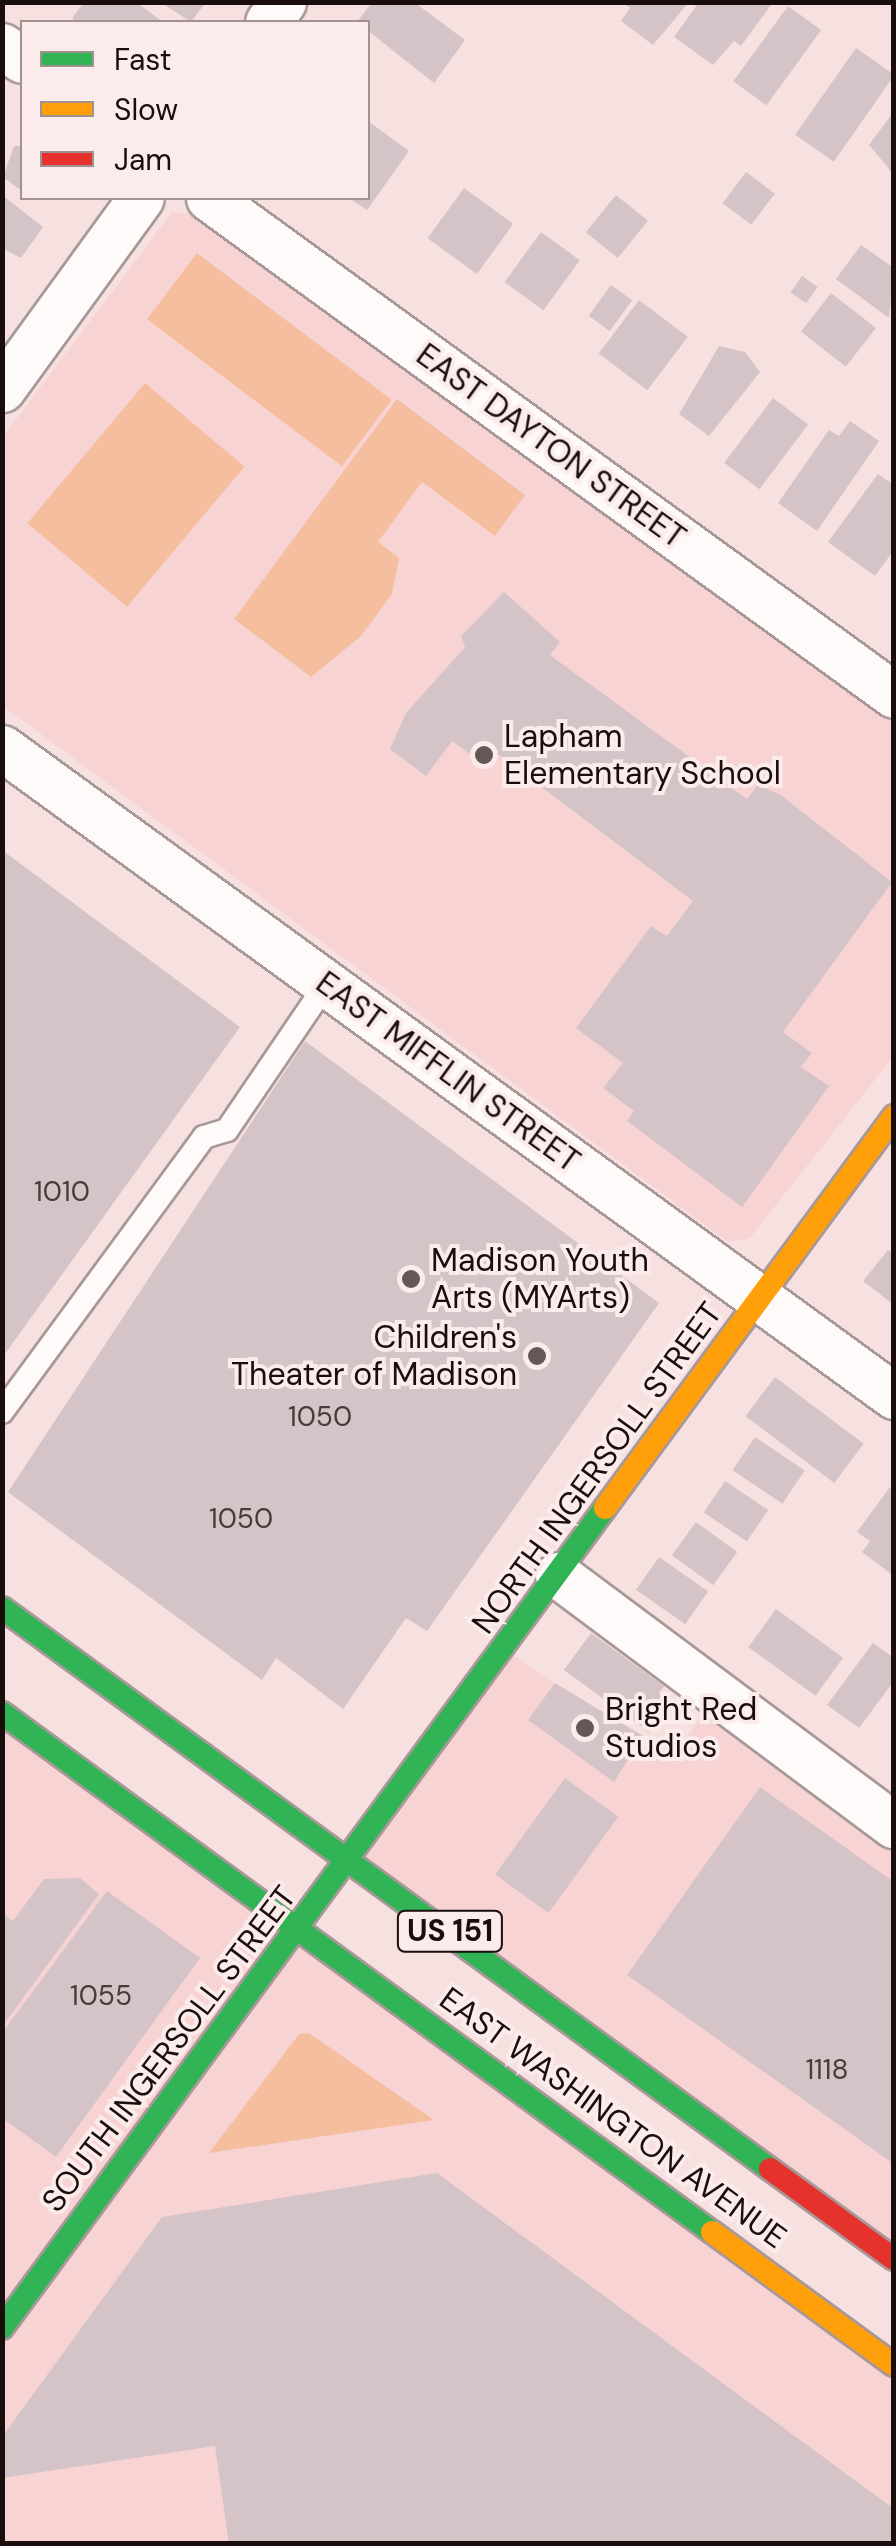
<!DOCTYPE html>
<style>
body{margin:0}
#map{position:relative;width:896px;height:2546px;overflow:hidden;background:#f6e0e0;font-family:"DM Sans",sans-serif}
div>[style]{position:absolute}
[style*='--x']{left:calc(var(--x)*1px);top:calc(var(--y)*1px);width:calc(var(--w)*1px);rotate:calc(var(--a)*1deg)}
.built>*{inset:0;background:#f8d3d4}
.green>*{inset:0;background:#f5bf9f;transform-origin:0 0}
.building>*{inset:0;background:#d5c4c7;transform-origin:0 0}
.roads{filter:drop-shadow(2px 0 #a89898) drop-shadow(-2px 0 #a89898) drop-shadow(0 2px #a89898) drop-shadow(0 -2px #a89898)}
.lane>*{height:22px;margin:-11px;padding:0 11px;transform-origin:11px;border-radius:11px;background:#fefafa}
.street>*{height:45px;margin:-22.5px;padding:0 22.5px;transform-origin:22.5px;border-radius:22.5px;background:#fefafa}
.fast>*{height:22px;margin:-11px;padding:0 11px;transform-origin:11px;border-radius:11px;background:#30b455}
.slow>*{height:22px;margin:-11px;padding:0 11px;transform-origin:11px;border-radius:11px;background:#ff9f0a}
.jam>*{height:22px;margin:-11px;padding:0 11px;transform-origin:11px;border-radius:11px;background:#e5322d}
.dots>*{width:28px;height:28px;translate:-50% -50%;box-sizing:border-box;border:5px solid #fbebeb;border-radius:50%}
span{translate:-50% -50%;white-space:nowrap;text-align:center;line-height:1.15;-webkit-text-stroke:8px #fbebeb;paint-order:stroke}
.number-label{font-size:28px;color:#483b3c}
.number-label span{-webkit-text-stroke-width:0}
.shield-label span{padding:2px 8px;background:#fbebeb;border:2px solid;border-radius:8px;-webkit-text-stroke-width:0}
.shield-label{font-size:30px;color:#190d0d;font-weight:700}
.street-label{font-size:32px;color:#190d0d}
.poi-label{font-size:32px;color:#190d0d}
.left{translate:0 -50%;text-align:left}
.right{translate:-100% -50%;text-align:right}
.frame{position:absolute;inset:0;border:5px solid #190d0d;pointer-events:none}
.legend{position:absolute;left:20px;top:20px;width:350px;height:180px;box-sizing:border-box;background:#fbebeb;border:2px solid #a19292;margin:0;padding:12px 18px;list-style:none;font-size:30px;color:#190d0d}
.legend li{display:flex;align-items:center;gap:20px;height:50px}
.legend b{width:50px;border:2px solid #a19292}
</style>
<div id="map">
<div class="built">
<i style="clip-path:polygon(172px 212px,200px 215px,893px 724px,893px 1057px,749px 1239px,728px 1242px,3px 706px,3px 437px)"></i>
<i style="clip-path:polygon(505px 1649px,668px 1763px,718px 1694px,893px 1825px,893px 2259px,352px 1858px)"></i>
<i style="clip-path:polygon(2px 1712px,893px 2366px,893px 2543px,3px 2543px)"></i>
</div>
<div class="green">
<i style="left:197px;top:253px;width:244px;height:83px;rotate:37deg"></i>
<i style="left:145px;top:383px;width:130px;height:183px;rotate:40deg"></i>
<i style="clip-path:polygon(397px 399px,525px 495px,495px 536px,422px 482px,378px 542px,399px 558px,392px 594px,361px 636px,311px 677px,234px 619px)"></i>
<i style="clip-path:polygon(309px 2033px,434px 2120px,209px 2153px,299px 2034px)"></i>
</div>
<div class="building">
<i style="clip-path:polygon(84px 2px,136px 2px,163px 22px,78px 22px,72px 18px)"></i>
<i style="clip-path:polygon(160px 2px,206px 2px,191px 22px)"></i>
<i style="clip-path:polygon(372px 2px,414px 2px,465px 40px,434px 83px,357px 22px)"></i>
<i style="clip-path:polygon(622px 2px,689px 2px,653px 45px,621px 21px,630px 8px)"></i>
<i style="clip-path:polygon(699px 2px,767px 2px,771px 5px,741px 46px,734px 41px,713px 65px,674px 37px)"></i>
<i style="left:788px;top:6px;width:41px;height:93px;rotate:36deg"></i>
<i style="left:856px;top:48px;width:47px;height:106px;rotate:35deg"></i>
<i style="clip-path:polygon(894px 111px,894px 175px,869px 145px)"></i>
<i style="clip-path:polygon(368px 121px,409px 151px,367px 210px,349px 198px,368px 198px)"></i>
<i style="clip-path:polygon(14px 146px,22px 146px,22px 191px,3px 177px)"></i>
<i style="left:746px;top:172px;width:36px;height:39px;rotate:37deg"></i>
<i style="left:464px;top:188px;width:61px;height:62px;rotate:36deg"></i>
<i style="clip-path:polygon(2px 195px,43px 227px,21px 258px,2px 248px)"></i>
<i style="left:616px;top:195px;width:41px;height:48px;rotate:39deg"></i>
<i style="left:541px;top:232px;width:48px;height:62px;rotate:36deg"></i>
<i style="clip-path:polygon(861px 245px,894px 268px,889px 318px,836px 279px)"></i>
<i style="left:802px;top:276px;width:19px;height:20px;rotate:35deg"></i>
<i style="left:611px;top:285px;width:26px;height:38px;rotate:36deg"></i>
<i style="left:831px;top:293px;width:57px;height:49px;rotate:38deg"></i>
<i style="left:639px;top:300px;width:61px;height:67px;rotate:37deg"></i>
<i style="clip-path:polygon(719px 346px,745px 352px,760px 372px,709px 436px,679px 414px)"></i>
<i style="left:773px;top:398px;width:44px;height:81px;rotate:37deg"></i>
<i style="clip-path:polygon(850px 421px,879px 441px,817px 531px,778px 503px,829px 430px,839px 436px)"></i>
<i style="clip-path:polygon(878px 474px,894px 485px,894px 550px,875px 576px,828px 542px)"></i>
<i style="clip-path:polygon(504px 592px,560px 642px,550px 655px,747px 799px,758px 784px,782px 796px,892px 882px,783px 1032px,812px 1053px,801px 1067px,829px 1086px,742px 1207px,627px 1121px,634px 1111px,603px 1088px,623px 1063px,576px 1028px,651px 926px,667px 936px,693px 901px,487px 746px,477px 759px,452px 741px,426px 776px,390px 749px,406px 713px,465px 647px,461px 636px)"></i>
<i style="clip-path:polygon(2px 850px,240px 1027px,2px 1358px)"></i>
<i style="clip-path:polygon(305px 1041px,659px 1303px,427px 1631px,406px 1618px,343px 1709px,276px 1658px,262px 1680px,8px 1492px)"></i>
<i style="clip-path:polygon(888px 1250px,894px 1254px,894px 1305px,863px 1281px)"></i>
<i style="left:775px;top:1377px;width:111px;height:49px;rotate:37deg"></i>
<i style="left:755px;top:1437px;width:60px;height:40px;rotate:34deg"></i>
<i style="left:725px;top:1481px;width:52px;height:38px;rotate:34deg"></i>
<i style="clip-path:polygon(890px 1487px,894px 1490px,894px 1576px,862px 1552px,870px 1541px,857px 1532px)"></i>
<i style="left:696px;top:1522px;width:51px;height:41px;rotate:36deg"></i>
<i style="left:659px;top:1557px;width:60px;height:40px;rotate:35deg"></i>
<i style="left:776px;top:1609px;width:83px;height:47px;rotate:36deg"></i>
<i style="clip-path:polygon(591px 1633px,664px 1686px,659px 1693px,671px 1702px,649px 1732px,564px 1670px)"></i>
<i style="clip-path:polygon(873px 1643px,894px 1658px,894px 1681px,859px 1728px,827px 1705px)"></i>
<i style="clip-path:polygon(555px 1683px,643px 1736px,614px 1782px,528px 1720px)"></i>
<i style="left:565px;top:1778px;width:66px;height:119px;rotate:36deg"></i>
<i style="clip-path:polygon(760px 1787px,894px 1882px,894px 2164px,627px 1975px)"></i>
<i style="clip-path:polygon(80px 1878px,99px 1894px,2px 2027px,2px 1913px,13px 1921px,44px 1879px)"></i>
<i style="clip-path:polygon(107px 1891px,200px 1958px,56px 2157px,2px 2118px,2px 2033px)"></i>
<i style="clip-path:polygon(437px 2173px,894px 2509px,894px 2544px,229px 2544px,215px 2446px,2px 2478px,2px 2437px,162px 2217px)"></i>
</div>
<div class="roads">
<div class="lane">
<i style="--x:2;--y:1412;--w:341;--a:-53.7"></i>
<i style="--x:204;--y:1137;--w:24;--a:-17"></i>
<i style="--x:227;--y:1130;--w:178;--a:-55.8"></i>
</div>
<div class="street">
<i style="--x:268;--y:22;--w:25;--a:-53"></i>
<i style="--x:2;--y:46;--w:24;--a:35"></i>
<i style="--x:209;--y:198;--w:846;--a:35.96"></i>
<i style="--x:2;--y:389;--w:236;--a:-54"></i>
<i style="--x:2;--y:748;--w:1103;--a:36"></i>
<i style="--x:558;--y:1575;--w:419;--a:36.7"></i>
</div>
<div class="fast">
<i style="--x:2;--y:1608;--w:951;--a:36.15"></i>
<i style="--x:2;--y:1713;--w:879;--a:36.17"></i>
<i style="--x:2;--y:2328;--w:1018;--a:-53.67"></i>
</div>
<div class="slow">
<i style="--x:605;--y:1508;--w:487;--a:-53.6"></i>
<i style="--x:712;--y:2232;--w:225;--a:36.2"></i>
</div>
<div class="jam">
<i style="--x:770;--y:2169;--w:153;--a:36"></i>
</div>
</div>
<div class="dots">
<i style="left:484px;top:755px;background:#665757"></i>
<i style="left:411px;top:1279px;background:#665757"></i>
<i style="left:537px;top:1356px;background:#665757"></i>
<i style="left:585px;top:1728px;background:#665757"></i>
</div>
<div class="number-label">
<span style="left:62px;top:1192px">1010</span>
<span style="left:320px;top:1417px">1050</span>
<span style="left:241px;top:1519px">1050</span>
<span style="left:101px;top:1996px">1055</span>
<span style="left:827px;top:2070px">1118</span>
</div>
<div class="shield-label">
<span style="left:450px;top:1931px">US 151</span>
</div>
<div class="street-label">
<span style="left:551px;top:446px;rotate:36deg">EAST DAYTON STREET</span>
<span style="left:448px;top:1072px;rotate:36deg">EAST MIFFLIN STREET</span>
<span style="left:597px;top:1468px;rotate:-54deg">NORTH INGERSOLL STREET</span>
<span style="left:169px;top:2049px;rotate:-53deg">SOUTH INGERSOLL STREET</span>
<span style="left:613px;top:2118px;rotate:36deg">EAST WASHINGTON AVENUE</span>
</div>
<div class="poi-label">
<span class="left" style="left:504px;top:755px">Lapham<br>Elementary School</span>
<span class="left" style="left:431px;top:1279px">Madison Youth<br>Arts (MYArts)</span>
<span class="right" style="left:517px;top:1356px">Children's<br>Theater of Madison</span>
<span class="left" style="left:605px;top:1728px">Bright Red<br>Studios</span>
</div>
<div class="frame"></div>
<ul class="legend">
<li><b style="height:12px;background:#30b455"></b>Fast</li>
<li><b style="height:12px;background:#ff9f0a"></b>Slow</li>
<li><b style="height:12px;background:#e5322d"></b>Jam</li>
</ul>
</div>
